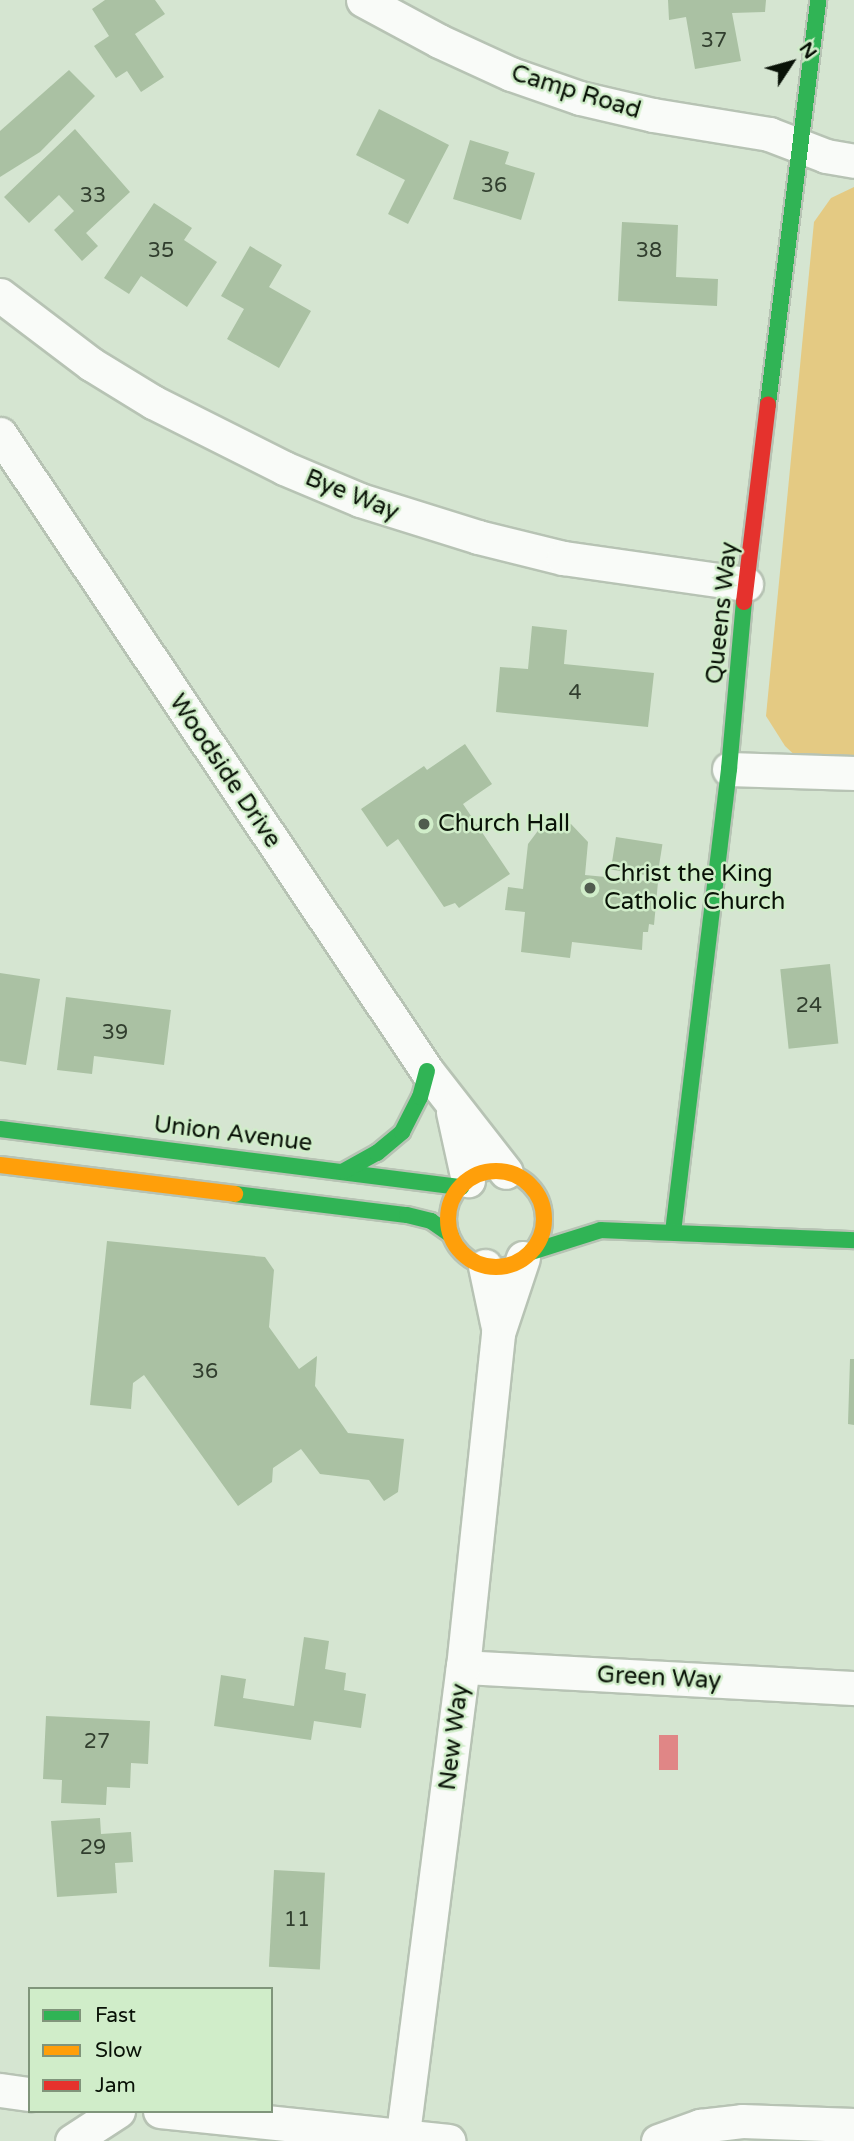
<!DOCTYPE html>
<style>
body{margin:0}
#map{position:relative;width:854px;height:2141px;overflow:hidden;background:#d5e5d1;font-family:"Varela Round",sans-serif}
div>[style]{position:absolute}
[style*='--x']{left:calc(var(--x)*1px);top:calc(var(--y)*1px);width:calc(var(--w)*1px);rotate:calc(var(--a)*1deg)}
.green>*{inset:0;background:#e4ca83}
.water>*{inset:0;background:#e08686;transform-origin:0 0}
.building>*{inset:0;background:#aac1a3;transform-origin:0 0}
.roads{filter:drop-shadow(2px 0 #b7c3b4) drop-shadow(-2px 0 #b7c3b4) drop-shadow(0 2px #b7c3b4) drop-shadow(0 -2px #b7c3b4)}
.street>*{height:33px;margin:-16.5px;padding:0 16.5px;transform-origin:16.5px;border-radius:16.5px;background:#f9fbf8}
.fast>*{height:16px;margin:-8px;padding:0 8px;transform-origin:8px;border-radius:8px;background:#30b455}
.slow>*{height:16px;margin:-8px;padding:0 8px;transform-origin:8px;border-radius:8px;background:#ff9f0a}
.slow>.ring{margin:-8px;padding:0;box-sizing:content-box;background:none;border:16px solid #ff9f0a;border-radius:50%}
.jam>*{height:16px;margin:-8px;padding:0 8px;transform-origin:8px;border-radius:8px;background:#e5322d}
.dots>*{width:19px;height:19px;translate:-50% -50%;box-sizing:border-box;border:4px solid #d0edc9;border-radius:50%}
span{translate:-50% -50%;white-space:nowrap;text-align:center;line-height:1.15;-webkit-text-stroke:5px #d0edc9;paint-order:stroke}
.number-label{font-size:21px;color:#313e2e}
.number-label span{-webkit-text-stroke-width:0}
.street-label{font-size:24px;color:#091207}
.poi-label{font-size:24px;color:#091207}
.left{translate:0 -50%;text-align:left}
.legend{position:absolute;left:28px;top:1987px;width:245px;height:126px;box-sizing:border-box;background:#d0edc9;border:2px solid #80957b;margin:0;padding:9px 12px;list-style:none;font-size:21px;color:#091207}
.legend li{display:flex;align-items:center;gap:14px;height:35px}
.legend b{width:35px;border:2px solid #80957b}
.north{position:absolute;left:756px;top:28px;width:70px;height:70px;-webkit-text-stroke:5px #d0edc9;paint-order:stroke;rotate:54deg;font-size:19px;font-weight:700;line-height:28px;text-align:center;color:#091207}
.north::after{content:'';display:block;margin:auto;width:24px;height:32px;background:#091207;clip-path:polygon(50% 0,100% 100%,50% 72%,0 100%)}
</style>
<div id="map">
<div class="green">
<i style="clip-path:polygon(854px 187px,854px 763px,802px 762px,785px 746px,766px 716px,814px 222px,831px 198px)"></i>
</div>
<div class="water">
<i style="left:659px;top:1735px;width:19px;height:35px"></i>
</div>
<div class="building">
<i style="clip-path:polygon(105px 0,155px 0,165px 14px,135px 34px,164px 77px,141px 92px,127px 71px,116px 78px,94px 46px,109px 36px,92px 9px)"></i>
<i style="clip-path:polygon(668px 0,766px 0,765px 12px,732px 13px,741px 61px,695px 69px,686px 17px,669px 20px)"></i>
<i style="clip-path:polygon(69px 70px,95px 96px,40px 152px,0 177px,0 131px)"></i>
<i style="clip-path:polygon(379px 109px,449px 145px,408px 224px,388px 214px,405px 180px,356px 155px)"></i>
<i style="clip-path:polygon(75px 129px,130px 192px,86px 233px,98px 246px,82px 261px,54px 230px,74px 211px,59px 195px,29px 223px,4px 197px)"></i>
<i style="clip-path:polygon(470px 140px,509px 152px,505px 164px,535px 173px,521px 220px,453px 199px)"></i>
<i style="clip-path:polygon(154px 203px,192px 228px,184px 240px,217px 262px,187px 307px,141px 276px,129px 294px,104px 278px)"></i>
<i style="clip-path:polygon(622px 222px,678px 225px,676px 277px,718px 279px,717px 306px,618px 301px)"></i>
<i style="clip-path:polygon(250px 246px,282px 265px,269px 287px,311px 311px,279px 368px,227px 339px,244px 309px,221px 296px)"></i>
<i style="clip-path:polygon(532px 626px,567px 630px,564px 664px,654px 673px,648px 727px,496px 712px,500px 667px,528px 669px)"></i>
<i style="clip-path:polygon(465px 744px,492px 784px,463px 804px,510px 874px,459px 908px,455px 903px,444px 907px,398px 839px,387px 847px,361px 809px,424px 766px,427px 770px)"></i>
<i style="clip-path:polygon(546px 820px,571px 824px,588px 842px,585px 875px,658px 882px,654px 925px,649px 924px,648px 932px,643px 932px,642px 950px,572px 942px,570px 958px,521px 952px,525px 912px,505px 910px,508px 887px,523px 889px,528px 844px)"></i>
<i style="left:616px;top:837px;width:47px;height:33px;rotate:9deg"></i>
<i style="left:830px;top:964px;width:80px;height:50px;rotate:84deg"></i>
<i style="clip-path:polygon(0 973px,40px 979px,26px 1065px,0 1061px)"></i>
<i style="clip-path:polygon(66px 997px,171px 1010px,164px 1065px,94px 1056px,92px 1074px,57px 1070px)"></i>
<i style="clip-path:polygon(107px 1241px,265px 1257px,274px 1270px,269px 1327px,299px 1369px,317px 1356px,315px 1386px,348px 1433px,404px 1439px,398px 1492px,384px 1501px,369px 1480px,320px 1474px,301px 1449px,273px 1468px,272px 1482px,238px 1506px,144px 1375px,133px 1383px,131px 1409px,90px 1405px)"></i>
<i style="clip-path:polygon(850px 1359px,854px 1359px,854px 1425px,848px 1424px)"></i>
<i style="clip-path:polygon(304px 1637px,329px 1641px,325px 1669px,346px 1673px,344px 1690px,366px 1694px,361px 1728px,314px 1721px,311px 1740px,214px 1726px,221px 1675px,246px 1679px,243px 1698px,294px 1706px)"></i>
<i style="clip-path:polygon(46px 1716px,150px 1721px,148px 1764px,131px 1763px,130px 1788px,107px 1787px,106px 1805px,61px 1803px,62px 1780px,43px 1779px)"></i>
<i style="clip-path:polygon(100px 1818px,101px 1834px,131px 1832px,133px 1862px,115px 1863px,117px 1893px,57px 1897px,51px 1821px)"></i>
<i style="left:274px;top:1870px;width:51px;height:97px;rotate:3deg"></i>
</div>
<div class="roads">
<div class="street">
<i style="--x:363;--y:0;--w:86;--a:28.3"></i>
<i style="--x:439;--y:41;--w:79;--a:24.6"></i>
<i style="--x:511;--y:74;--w:73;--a:19.2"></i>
<i style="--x:580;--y:98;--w:75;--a:13.1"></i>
<i style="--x:653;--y:115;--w:118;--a:9.3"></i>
<i style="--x:769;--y:134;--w:61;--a:21.1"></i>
<i style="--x:826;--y:156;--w:28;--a:10"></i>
<i style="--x:0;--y:295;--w:114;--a:37.2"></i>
<i style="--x:91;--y:364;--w:73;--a:31.5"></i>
<i style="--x:153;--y:402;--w:147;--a:26.7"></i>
<i style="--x:284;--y:468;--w:82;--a:22.8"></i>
<i style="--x:360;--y:500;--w:124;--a:17.4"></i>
<i style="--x:478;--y:537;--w:88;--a:13.9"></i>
<i style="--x:563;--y:558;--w:185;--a:8.1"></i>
<i style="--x:0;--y:434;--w:767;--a:56.16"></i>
<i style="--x:427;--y:1071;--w:128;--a:52"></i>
<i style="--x:729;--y:769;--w:125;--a:1.8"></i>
<i style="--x:453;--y:1112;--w:70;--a:77.6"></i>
<i style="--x:485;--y:1266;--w:58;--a:78.1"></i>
<i style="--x:463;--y:1667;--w:392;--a:3.1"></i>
<i style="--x:0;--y:2090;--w:30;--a:8"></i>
<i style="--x:160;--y:2111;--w:290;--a:5.9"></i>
<i style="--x:72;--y:2141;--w:55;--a:-33.1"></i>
<i style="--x:402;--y:2141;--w:478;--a:-82.7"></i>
<i style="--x:463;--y:1667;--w:336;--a:-84"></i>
<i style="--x:498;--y:1333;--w:79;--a:-71.6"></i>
<i style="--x:658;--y:2141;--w:45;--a:-19.7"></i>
<i style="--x:700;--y:2126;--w:42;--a:-6.8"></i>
<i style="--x:742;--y:2121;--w:112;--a:2"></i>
</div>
<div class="fast">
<i style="--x:768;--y:404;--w:407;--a:-82.9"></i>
<i style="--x:0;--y:1129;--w:465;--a:7.2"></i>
<i style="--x:344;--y:1171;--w:38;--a:-29"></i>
<i style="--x:377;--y:1153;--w:33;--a:-40"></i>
<i style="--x:402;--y:1132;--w:39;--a:-63"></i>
<i style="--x:420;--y:1097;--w:27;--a:-75"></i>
<i style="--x:235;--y:1194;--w:173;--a:7"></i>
<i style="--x:407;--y:1215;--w:25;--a:14"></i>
<i style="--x:431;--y:1221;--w:24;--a:35"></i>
<i style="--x:673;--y:1232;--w:466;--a:-83.1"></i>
<i style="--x:729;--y:769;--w:168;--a:-84.9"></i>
<i style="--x:531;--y:1252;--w:73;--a:-17.4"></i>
<i style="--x:601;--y:1230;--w:253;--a:2.3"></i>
</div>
<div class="slow">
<i style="--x:0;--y:1165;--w:237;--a:7"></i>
<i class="ring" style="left:448px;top:1171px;width:80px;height:80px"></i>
</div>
<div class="jam">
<i style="--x:744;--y:602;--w:199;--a:-83.1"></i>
</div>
</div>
<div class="dots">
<i style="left:424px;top:824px;background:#505c4e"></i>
<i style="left:590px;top:888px;background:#505c4e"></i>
</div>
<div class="number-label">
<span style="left:714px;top:41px">37</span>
<span style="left:494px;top:186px">36</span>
<span style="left:93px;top:196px">33</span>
<span style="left:161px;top:251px">35</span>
<span style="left:649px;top:251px">38</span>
<span style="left:575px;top:693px">4</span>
<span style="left:809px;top:1006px">24</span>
<span style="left:115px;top:1033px">39</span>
<span style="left:205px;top:1372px">36</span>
<span style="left:97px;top:1742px">27</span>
<span style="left:93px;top:1848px">29</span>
<span style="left:297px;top:1920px">11</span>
</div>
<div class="street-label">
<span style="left:576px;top:92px;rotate:17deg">Camp Road</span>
<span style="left:352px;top:495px;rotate:22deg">Bye Way</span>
<span style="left:722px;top:613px;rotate:-84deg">Queens Way</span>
<span style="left:225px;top:771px;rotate:56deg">Woodside Drive</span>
<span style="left:233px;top:1134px;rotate:7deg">Union Avenue</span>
<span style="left:659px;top:1678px;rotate:3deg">Green Way</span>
<span style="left:454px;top:1737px;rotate:-83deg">New Way</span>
</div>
<div class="poi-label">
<span class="left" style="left:438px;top:824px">Church Hall</span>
<span class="left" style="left:604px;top:888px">Christ the King<br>Catholic Church</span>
</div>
<ul class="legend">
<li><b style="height:9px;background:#30b455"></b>Fast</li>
<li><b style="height:9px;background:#ff9f0a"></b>Slow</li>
<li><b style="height:9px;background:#e5322d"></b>Jam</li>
</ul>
<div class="north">N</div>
</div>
